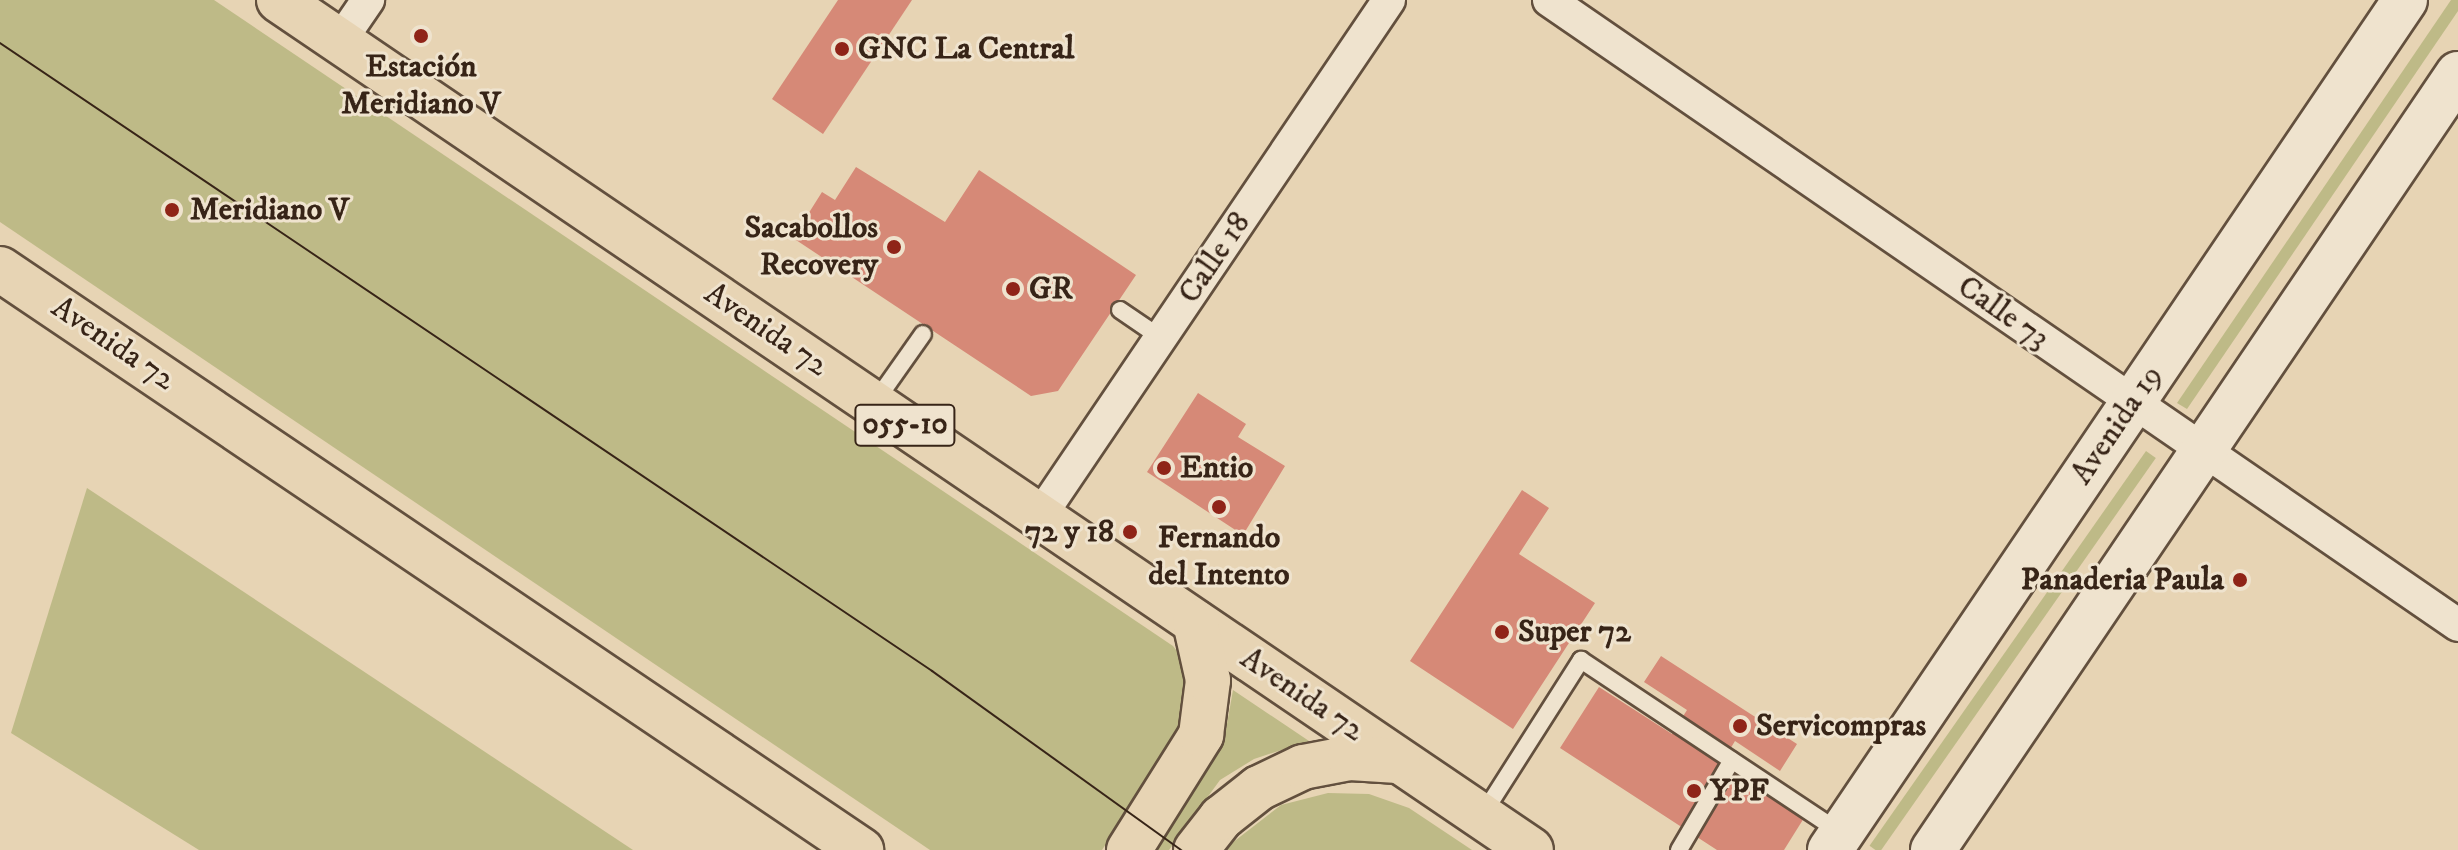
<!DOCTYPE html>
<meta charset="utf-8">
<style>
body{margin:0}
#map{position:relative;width:2458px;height:850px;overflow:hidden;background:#e7d4b4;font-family:"IM FELL DW Pica",serif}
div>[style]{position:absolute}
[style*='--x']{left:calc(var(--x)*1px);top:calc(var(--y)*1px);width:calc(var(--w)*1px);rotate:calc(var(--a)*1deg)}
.green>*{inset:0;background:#beba87;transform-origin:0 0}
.building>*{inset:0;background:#d68977}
.roads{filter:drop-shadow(2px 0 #63503e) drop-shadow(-2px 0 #63503e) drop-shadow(0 2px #63503e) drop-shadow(0 -2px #63503e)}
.lane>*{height:16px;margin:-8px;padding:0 8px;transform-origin:8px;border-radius:8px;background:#efe3ce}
.street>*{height:32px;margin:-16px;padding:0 16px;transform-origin:16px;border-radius:16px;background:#efe3ce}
.secondary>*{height:44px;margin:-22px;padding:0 22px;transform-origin:22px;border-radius:22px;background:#efe3ce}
.highway>*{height:44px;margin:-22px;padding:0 22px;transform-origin:22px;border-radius:22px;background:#e7d4b4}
.tram>*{height:2px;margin:-1px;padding:0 1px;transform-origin:1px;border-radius:1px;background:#372417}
.dots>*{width:22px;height:22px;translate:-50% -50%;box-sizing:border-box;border:4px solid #efe3ce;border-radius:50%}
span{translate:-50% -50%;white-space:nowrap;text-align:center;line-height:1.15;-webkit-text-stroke:6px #efe3ce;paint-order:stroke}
.shield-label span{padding:2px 6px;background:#efe3ce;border:2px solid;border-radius:6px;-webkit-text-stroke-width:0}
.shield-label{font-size:30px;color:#372417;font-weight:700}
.poi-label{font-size:32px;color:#372417;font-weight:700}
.left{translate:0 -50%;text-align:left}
.right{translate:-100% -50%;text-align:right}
.street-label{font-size:32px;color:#372417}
</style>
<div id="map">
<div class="green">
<i style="clip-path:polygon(0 0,214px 0,1173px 646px,1187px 664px,1185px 723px,1102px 850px,930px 850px,0 222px)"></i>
<i style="clip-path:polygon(2451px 0,2458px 0,2458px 11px,2187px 409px,2177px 403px)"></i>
<i style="left:2146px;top:451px;width:12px;height:482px;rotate:35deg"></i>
<i style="clip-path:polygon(87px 488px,633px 850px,199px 850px,11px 733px)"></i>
<i style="clip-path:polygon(1233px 690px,1309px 741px,1254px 759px,1220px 780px,1169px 850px,1148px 850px,1224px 741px)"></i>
<i style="clip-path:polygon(1328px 793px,1369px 794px,1409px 808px,1472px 850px,1223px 850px,1281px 805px)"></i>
</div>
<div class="building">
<i style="clip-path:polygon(838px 0,912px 0,823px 134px,772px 99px)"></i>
<i style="clip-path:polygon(856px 167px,945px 222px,979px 170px,1136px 275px,1058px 391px,1031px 396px,793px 238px,822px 192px,835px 200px)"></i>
<i style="clip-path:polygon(1198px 393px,1246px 424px,1238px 437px,1285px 466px,1243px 535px,1147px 472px)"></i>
<i style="clip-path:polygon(1522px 490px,1549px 508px,1519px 554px,1595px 603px,1513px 729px,1410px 661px)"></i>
<i style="clip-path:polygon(1661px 656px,1797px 744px,1780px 771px,1735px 741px,1721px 764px,1804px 818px,1784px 850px,1717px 850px,1560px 748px,1599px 687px,1672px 734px,1687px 710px,1644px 682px)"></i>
</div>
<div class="roads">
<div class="lane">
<i style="--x:1120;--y:310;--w:50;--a:34.3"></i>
<i style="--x:875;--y:402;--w:83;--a:-54.8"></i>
<i style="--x:1483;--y:814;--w:183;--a:-57.5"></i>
<i style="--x:1581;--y:660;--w:311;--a:33.6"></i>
<i style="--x:1679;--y:850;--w:104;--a:-59.5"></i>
</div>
<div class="street">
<i style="--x:1549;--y:0;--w:1103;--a:34.51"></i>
<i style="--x:340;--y:41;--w:50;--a:-55.7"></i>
<i style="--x:1040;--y:516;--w:623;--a:-55.93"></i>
</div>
<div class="secondary">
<i style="--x:1830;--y:850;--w:1026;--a:-55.92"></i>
<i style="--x:1933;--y:850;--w:937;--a:-55.92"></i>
</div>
<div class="highway">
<i style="--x:279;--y:0;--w:1513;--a:34.17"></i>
<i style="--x:0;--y:269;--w:1039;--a:34.01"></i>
<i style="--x:1129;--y:850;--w:136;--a:-57.9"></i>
<i style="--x:1201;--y:735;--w:55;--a:-82.7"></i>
<i style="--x:1208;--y:680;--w:59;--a:-102.6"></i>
<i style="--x:1196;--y:850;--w:41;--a:-52"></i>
<i style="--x:1221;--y:818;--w:48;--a:-38.3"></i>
<i style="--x:1259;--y:788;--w:49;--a:-25.5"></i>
<i style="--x:1303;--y:767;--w:48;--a:-10.8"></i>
<i style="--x:1350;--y:758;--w:48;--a:3.6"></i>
</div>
</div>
<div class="tram">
<i style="--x:0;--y:43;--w:1124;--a:33.97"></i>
<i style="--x:932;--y:671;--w:307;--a:35.7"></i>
</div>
<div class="dots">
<i style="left:421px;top:36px;background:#8f2418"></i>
<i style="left:842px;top:49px;background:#8f2418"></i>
<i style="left:172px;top:210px;background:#8f2418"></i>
<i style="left:894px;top:247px;background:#8f2418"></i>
<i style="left:1013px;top:289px;background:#8f2418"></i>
<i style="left:1164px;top:468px;background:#8f2418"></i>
<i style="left:1219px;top:507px;background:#8f2418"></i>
<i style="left:1130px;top:532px;background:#8f2418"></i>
<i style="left:2240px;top:580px;background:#8f2418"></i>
<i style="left:1502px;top:632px;background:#8f2418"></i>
<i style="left:1740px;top:726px;background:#8f2418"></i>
<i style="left:1694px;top:791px;background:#8f2418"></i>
</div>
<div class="shield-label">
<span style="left:905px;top:425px">055-10</span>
</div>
<div class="poi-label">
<span class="left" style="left:858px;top:49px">GNC La Central</span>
<span style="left:421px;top:86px">Estación<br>Meridiano V</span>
<span class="left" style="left:190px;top:210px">Meridiano V</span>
<span class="right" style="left:878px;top:247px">Sacabollos<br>Recovery</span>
<span class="left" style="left:1029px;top:289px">GR</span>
<span class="left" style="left:1180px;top:468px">Entio</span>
<span class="right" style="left:1114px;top:532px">72 y 18</span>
<span style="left:1219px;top:557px">Fernando<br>del Intento</span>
<span class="right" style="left:2224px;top:580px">Panaderia Paula</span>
<span class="left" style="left:1518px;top:632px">Super 72</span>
<span class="left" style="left:1756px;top:726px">Servicompras</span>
<span class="left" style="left:1710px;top:791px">YPF</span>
</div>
<div class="street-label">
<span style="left:1215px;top:258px;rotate:-56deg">Calle 18</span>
<span style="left:2003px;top:313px;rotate:35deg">Calle 73</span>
<span style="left:766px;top:330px;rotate:34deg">Avenida 72</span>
<span style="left:113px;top:344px;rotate:34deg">Avenida 72</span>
<span style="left:2117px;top:425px;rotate:-56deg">Avenida 19</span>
<span style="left:1302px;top:695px;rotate:34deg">Avenida 72</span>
</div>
</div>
